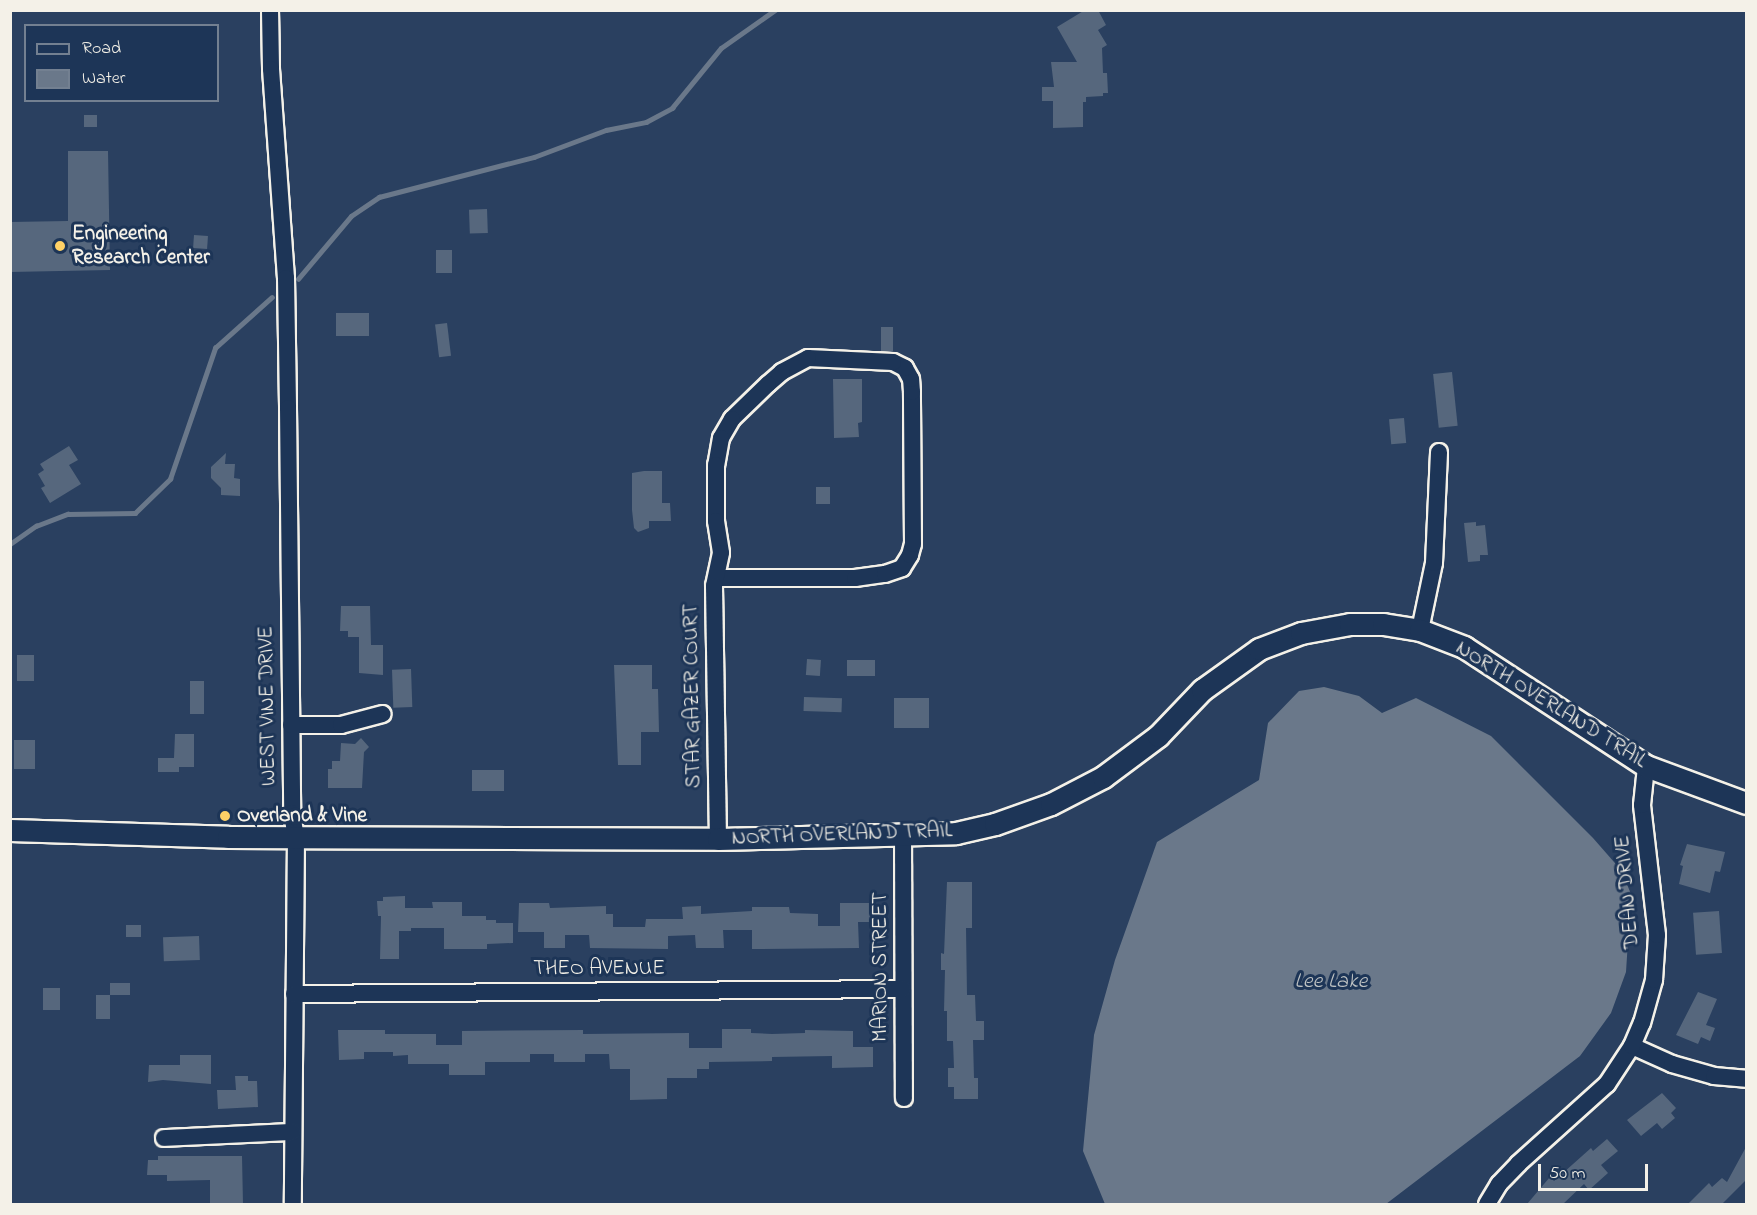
<!DOCTYPE html>
<style>
body{margin:0}
#map{position:relative;width:1757px;height:1215px;overflow:hidden;background:#2a4060;font-family:"Indie Flower",sans-serif}
div>[style]{position:absolute}
[style*='--x']{left:calc(var(--x)*1px);top:calc(var(--y)*1px);width:calc(var(--w)*1px);rotate:calc(var(--a)*1deg)}
.water>*{inset:0;background:#6a788a}
.stream>*{height:4.5px;margin:-2.25px;padding:0 2.25px;transform-origin:2.25px;border-radius:2.25px;background:#6a788a}
.building>*{inset:0;background:#56677d;transform-origin:0 0}
.roads{filter:drop-shadow(2px 0 #f4f1e8) drop-shadow(-2px 0 #f4f1e8) drop-shadow(0 2px #f4f1e8) drop-shadow(0 -2px #f4f1e8)}
.minor>*{height:16px;margin:-8px;padding:0 8px;transform-origin:8px;border-radius:8px;background:#1d3557}
.major>*{height:21px;margin:-10.5px;padding:0 10.5px;transform-origin:10.5px;border-radius:10.5px;background:#1d3557}
.dots>*{width:16px;height:16px;translate:-50% -50%;box-sizing:border-box;border:3px solid #1d3557;border-radius:50%}
span{translate:-50% -50%;white-space:nowrap;text-align:center;line-height:1.15;-webkit-text-stroke:6px #1d3557;paint-order:stroke}
.poi-label{font-size:21px;color:#f4f1e8;font-weight:700}
.left{translate:0 -50%;text-align:left}
.street-label{font-size:21px;color:#f4f1e8}
.water-label{font-size:22px;color:#bdc1c2;font-style:italic}
.frame{position:absolute;inset:0;border:12px solid #f4f1e8;pointer-events:none}
.legend{position:absolute;left:24px;top:24px;width:195px;height:78px;box-sizing:border-box;background:#1d3557;border:2px solid #738091;margin:0;padding:8px 10px;list-style:none;font-size:18px;color:#f4f1e8}
.legend li{display:flex;align-items:center;gap:12px;height:30px}
.legend b{width:30px;border:2px solid #738091}
.scale{position:absolute;left:1538px;top:1164px;width:110px;height:27px;box-sizing:border-box;border:3px solid #f4f1e8;border-top:0;padding-left:8px;font-size:18px;line-height:21px;white-space:nowrap;color:#f4f1e8;-webkit-text-stroke:4px #1d3557;paint-order:stroke}
</style>
<div id="map">
<div class="water">
<i style="clip-path:polygon(1324px 687px,1359px 696px,1382px 713px,1416px 698px,1491px 736px,1593px 838px,1621px 870px,1631px 894px,1626px 972px,1611px 1013px,1580px 1056px,1386px 1204px,1105px 1204px,1083px 1151px,1094px 1035px,1115px 960px,1157px 842px,1259px 780px,1268px 723px,1299px 691px)"></i>
</div>
<div class="stream">
<i style="--x:298;--y:279;--w:82;--a:-49.9"></i>
<i style="--x:351;--y:216;--w:34;--a:-34"></i>
<i style="--x:379;--y:197;--w:160;--a:-14.5"></i>
<i style="--x:534;--y:157;--w:77;--a:-20.6"></i>
<i style="--x:606;--y:130;--w:41;--a:-11.3"></i>
<i style="--x:646;--y:122;--w:30;--a:-28"></i>
<i style="--x:672;--y:108;--w:77;--a:-50.8"></i>
<i style="--x:721;--y:48;--w:66;--a:-35.1"></i>
<i style="--x:10;--y:544;--w:32;--a:-35"></i>
<i style="--x:36;--y:526;--w:34;--a:-21"></i>
<i style="--x:68;--y:514;--w:67;--a:-0.9"></i>
<i style="--x:135;--y:513;--w:49;--a:-44.2"></i>
<i style="--x:170;--y:479;--w:139;--a:-71"></i>
<i style="--x:215;--y:348;--w:76;--a:-41.8"></i>
</div>
<div class="building">
<i style="clip-path:polygon(1085px 10px,1098px 10px,1106px 25px,1098px 30px,1107px 45px,1102px 48px,1103px 73px,1107px 73px,1108px 93px,1103px 93px,1103px 96px,1086px 97px,1086px 102px,1083px 102px,1083px 127px,1053px 128px,1053px 101px,1042px 101px,1042px 87px,1054px 87px,1051px 62px,1077px 62px,1057px 27px)"></i>
<i style="left:84px;top:115px;width:13px;height:12px"></i>
<i style="clip-path:polygon(68px 151px,108px 151px,110px 270px,10px 272px,10px 222px,68px 221px)"></i>
<i style="left:487px;top:209px;width:24px;height:18px;rotate:88deg"></i>
<i style="left:194px;top:235px;width:14px;height:13px;rotate:4deg"></i>
<i style="left:436px;top:250px;width:16px;height:23px"></i>
<i style="left:336px;top:313px;width:33px;height:23px"></i>
<i style="left:447px;top:323px;width:33px;height:12px;rotate:83deg"></i>
<i style="left:881px;top:327px;width:12px;height:24px"></i>
<i style="left:1452px;top:372px;width:54px;height:19px;rotate:84deg"></i>
<i style="clip-path:polygon(833px 379px,862px 379px,862px 422px,858px 423px,859px 437px,834px 438px)"></i>
<i style="left:1404px;top:418px;width:25px;height:15px;rotate:85deg"></i>
<i style="clip-path:polygon(69px 446px,78px 460px,69px 465px,81px 484px,50px 503px,41px 488px,45px 486px,38px 474px,44px 470px,40px 464px)"></i>
<i style="clip-path:polygon(226px 453px,225px 464px,235px 464px,234px 478px,240px 479px,240px 496px,221px 495px,221px 488px,211px 478px,211px 467px)"></i>
<i style="clip-path:polygon(644px 471px,662px 471px,662px 503px,670px 503px,671px 521px,649px 521px,649px 528px,638px 532px,634px 528px,632px 510px,632px 473px)"></i>
<i style="left:816px;top:487px;width:14px;height:17px"></i>
<i style="clip-path:polygon(1476px 522px,1476px 526px,1485px 525px,1488px 555px,1480px 555px,1480px 561px,1468px 562px,1464px 523px)"></i>
<i style="clip-path:polygon(341px 606px,370px 606px,371px 645px,383px 645px,383px 675px,359px 673px,359px 637px,348px 637px,348px 631px,340px 631px)"></i>
<i style="left:17px;top:655px;width:17px;height:26px"></i>
<i style="left:807px;top:659px;width:14px;height:16px;rotate:4deg"></i>
<i style="left:847px;top:660px;width:28px;height:16px"></i>
<i style="clip-path:polygon(614px 665px,652px 665px,652px 689px,658px 689px,659px 732px,641px 732px,641px 765px,618px 765px)"></i>
<i style="left:411px;top:669px;width:38px;height:19px;rotate:88deg"></i>
<i style="left:190px;top:681px;width:14px;height:33px"></i>
<i style="left:804px;top:697px;width:38px;height:14px;rotate:2deg"></i>
<i style="left:894px;top:698px;width:35px;height:30px"></i>
<i style="clip-path:polygon(175px 734px,194px 734px,194px 767px,179px 767px,179px 772px,158px 772px,158px 758px,174px 758px)"></i>
<i style="clip-path:polygon(361px 738px,369px 747px,364px 752px,362px 788px,328px 788px,328px 769px,332px 769px,332px 761px,340px 761px,341px 743px,355px 744px)"></i>
<i style="left:14px;top:740px;width:21px;height:29px"></i>
<i style="left:472px;top:770px;width:32px;height:21px"></i>
<i style="clip-path:polygon(1687px 844px,1725px 852px,1720px 872px,1715px 871px,1710px 893px,1679px 884px,1683px 866px,1680px 865px)"></i>
<i style="clip-path:polygon(947px 882px,972px 882px,972px 928px,966px 928px,967px 995px,975px 995px,976px 1021px,984px 1021px,984px 1040px,973px 1040px,974px 1078px,978px 1078px,978px 1099px,954px 1099px,954px 1087px,948px 1087px,948px 1068px,954px 1068px,953px 1041px,947px 1041px,947px 1011px,944px 1011px,945px 970px,941px 970px,941px 953px,944px 954px)"></i>
<i style="clip-path:polygon(405px 896px,405px 908px,433px 908px,432px 902px,462px 902px,462px 916px,486px 916px,486px 920px,496px 920px,496px 923px,513px 923px,513px 943px,487px 944px,487px 949px,444px 949px,444px 928px,411px 928px,411px 931px,399px 931px,399px 959px,380px 959px,381px 916px,378px 916px,377px 901px,383px 901px,383px 897px)"></i>
<i style="clip-path:polygon(519px 903px,549px 903px,550px 908px,606px 906px,606px 914px,613px 914px,613px 927px,645px 927px,646px 919px,683px 919px,682px 907px,701px 906px,701px 914px,752px 911px,752px 907px,789px 907px,790px 913px,818px 914px,818px 926px,840px 926px,840px 903px,874px 903px,874px 922px,858px 922px,859px 948px,752px 949px,752px 930px,723px 930px,724px 948px,696px 948px,695px 935px,668px 936px,668px 949px,590px 948px,589px 935px,565px 935px,565px 948px,544px 948px,544px 932px,518px 932px)"></i>
<i style="left:1719px;top:911px;width:42px;height:26px;rotate:86deg"></i>
<i style="left:141px;top:925px;width:12px;height:15px;rotate:90deg"></i>
<i style="left:199px;top:936px;width:24px;height:36px;rotate:88deg"></i>
<i style="left:110px;top:983px;width:20px;height:12px"></i>
<i style="left:43px;top:988px;width:17px;height:22px"></i>
<i style="clip-path:polygon(1698px 992px,1717px 999px,1706px 1025px,1715px 1028px,1710px 1041px,1701px 1037px,1698px 1044px,1676px 1035px)"></i>
<i style="left:96px;top:995px;width:14px;height:24px"></i>
<i style="clip-path:polygon(722px 1029px,751px 1029px,751px 1033px,772px 1034px,805px 1033px,805px 1030px,853px 1031px,853px 1047px,873px 1047px,873px 1067px,832px 1068px,832px 1056px,772px 1057px,772px 1061px,709px 1062px,709px 1069px,697px 1069px,697px 1078px,667px 1078px,667px 1099px,630px 1100px,630px 1069px,610px 1069px,609px 1054px,585px 1054px,585px 1062px,554px 1062px,554px 1054px,530px 1054px,530px 1062px,485px 1062px,485px 1075px,449px 1075px,449px 1064px,408px 1064px,408px 1055px,393px 1056px,393px 1052px,364px 1052px,364px 1059px,339px 1060px,338px 1030px,385px 1030px,385px 1034px,436px 1034px,436px 1045px,462px 1045px,462px 1031px,583px 1030px,583px 1034px,689px 1033px,689px 1048px,722px 1048px)"></i>
<i style="clip-path:polygon(180px 1055px,211px 1055px,211px 1084px,163px 1080px,148px 1082px,149px 1065px,180px 1065px)"></i>
<i style="clip-path:polygon(235px 1076px,248px 1076px,248px 1081px,257px 1081px,258px 1107px,218px 1109px,217px 1090px,236px 1090px)"></i>
<i style="clip-path:polygon(1662px 1093px,1676px 1108px,1671px 1113px,1675px 1118px,1662px 1129px,1657px 1123px,1641px 1136px,1627px 1120px)"></i>
<i style="clip-path:polygon(1607px 1139px,1618px 1151px,1601px 1165px,1608px 1173px,1589px 1190px,1584px 1184px,1563px 1204px,1527px 1204px,1550px 1177px,1554px 1181px,1591px 1148px,1593px 1151px)"></i>
<i style="clip-path:polygon(1746px 1147px,1746px 1180px,1722px 1204px,1688px 1204px,1709px 1183px,1712px 1187px,1722px 1178px,1727px 1182px)"></i>
<i style="clip-path:polygon(158px 1156px,242px 1156px,243px 1204px,210px 1204px,210px 1180px,167px 1181px,167px 1175px,147px 1175px,148px 1160px,158px 1160px)"></i>
</div>
<div class="roads">
<div class="minor">
<i style="--x:270;--y:10;--w:59;--a:89"></i>
<i style="--x:271;--y:69;--w:210;--a:85.9"></i>
<i style="--x:286;--y:278;--w:130;--a:89.1"></i>
<i style="--x:288;--y:408;--w:405;--a:89.4"></i>
<i style="--x:292;--y:813;--w:24;--a:81"></i>
<i style="--x:296;--y:837;--w:367;--a:90.5"></i>
<i style="--x:717;--y:578;--w:138;--a:0"></i>
<i style="--x:855;--y:578;--w:30;--a:-8"></i>
<i style="--x:885;--y:574;--w:18;--a:-19"></i>
<i style="--x:902;--y:568;--w:15;--a:-58"></i>
<i style="--x:910;--y:555;--w:11;--a:-75"></i>
<i style="--x:913;--y:544;--w:152;--a:-90.4"></i>
<i style="--x:912;--y:392;--w:13;--a:-94"></i>
<i style="--x:911;--y:379;--w:13;--a:-119"></i>
<i style="--x:905;--y:368;--w:13;--a:-153"></i>
<i style="--x:893;--y:362;--w:85;--a:-177.3"></i>
<i style="--x:808;--y:358;--w:30;--a:152"></i>
<i style="--x:782;--y:372;--w:18;--a:139"></i>
<i style="--x:768;--y:384;--w:50;--a:135.8"></i>
<i style="--x:732;--y:419;--w:22;--a:120"></i>
<i style="--x:721;--y:438;--w:27;--a:100"></i>
<i style="--x:716;--y:465;--w:56;--a:90"></i>
<i style="--x:716;--y:521;--w:32;--a:81"></i>
<i style="--x:721;--y:553;--w:34;--a:102"></i>
<i style="--x:714;--y:586;--w:253;--a:89.1"></i>
<i style="--x:1420;--y:630;--w:68;--a:-78.2"></i>
<i style="--x:1434;--y:563;--w:111;--a:-87.4"></i>
<i style="--x:291;--y:725;--w:50;--a:0"></i>
<i style="--x:341;--y:725;--w:43;--a:-14.7"></i>
<i style="--x:903;--y:836;--w:262;--a:89.8"></i>
<i style="--x:294;--y:994;--w:609;--a:-0.47"></i>
<i style="--x:1632;--y:1046;--w:44;--a:24.2"></i>
<i style="--x:1672;--y:1064;--w:44;--a:15.9"></i>
<i style="--x:1714;--y:1076;--w:32;--a:5"></i>
<i style="--x:164;--y:1138;--w:129;--a:-2.7"></i>
<i style="--x:1487;--y:1204;--w:23;--a:-59"></i>
<i style="--x:1499;--y:1184;--w:28;--a:-46"></i>
<i style="--x:1518;--y:1164;--w:120;--a:-42"></i>
<i style="--x:1607;--y:1084;--w:45;--a:-56.7"></i>
<i style="--x:1632;--y:1046;--w:25;--a:-67"></i>
<i style="--x:1642;--y:1023;--w:45;--a:-74.4"></i>
<i style="--x:1654;--y:980;--w:45;--a:-86.2"></i>
<i style="--x:1657;--y:935;--w:131;--a:-96.6"></i>
<i style="--x:1642;--y:805;--w:39;--a:-84"></i>
</div>
<div class="major">
<i style="--x:10;--y:830;--w:218;--a:1.8"></i>
<i style="--x:228;--y:837;--w:490;--a:0.2"></i>
<i style="--x:718;--y:839;--w:238;--a:-1.4"></i>
<i style="--x:956;--y:833;--w:40;--a:-13"></i>
<i style="--x:995;--y:824;--w:59;--a:-19.7"></i>
<i style="--x:1051;--y:804;--w:59;--a:-27.4"></i>
<i style="--x:1103;--y:777;--w:69;--a:-36.7"></i>
<i style="--x:1158;--y:736;--w:64;--a:-46.3"></i>
<i style="--x:1202;--y:690;--w:70;--a:-35.7"></i>
<i style="--x:1259;--y:649;--w:45;--a:-20.9"></i>
<i style="--x:1301;--y:633;--w:50;--a:-10.4"></i>
<i style="--x:1350;--y:624;--w:33;--a:0"></i>
<i style="--x:1383;--y:624;--w:37;--a:9"></i>
<i style="--x:1420;--y:630;--w:47;--a:21.1"></i>
<i style="--x:1464;--y:647;--w:217;--a:33.2"></i>
<i style="--x:1646;--y:766;--w:107;--a:20.3"></i>
</div>
</div>
<div class="dots">
<i style="left:60px;top:246px;background:#ffd166"></i>
<i style="left:225px;top:816px;background:#ffd166"></i>
</div>
<div class="poi-label">
<span class="left" style="left:72px;top:246px">Engineering<br>Research Center</span>
<span class="left" style="left:237px;top:816px">Overland &amp; Vine</span>
</div>
<div class="street-label">
<span style="left:693px;top:696px;rotate:-91deg">STAR GAZER COURT</span>
<span style="left:1551px;top:705px;rotate:32deg">NORTH OVERLAND TRAIL</span>
<span style="left:268px;top:706px;rotate:-91deg">WEST VINE DRIVE</span>
<span style="left:842px;top:835px;rotate:-2deg">NORTH OVERLAND TRAIL</span>
<span style="left:1628px;top:892px;rotate:-95deg">DEAN DRIVE</span>
<span style="left:881px;top:967px;rotate:-90deg">MARION STREET</span>
<span style="left:599px;top:969px">THEO AVENUE</span>
</div>
<div class="water-label">
<span style="left:1331px;top:983px">Lee Lake</span>
</div>
<div class="frame"></div>
<ul class="legend">
<li><b style="height:8px;background:#1d3557"></b>Road</li>
<li><b style="height:16px;background:#6a788a"></b>Water</li>
</ul>
<div class="scale">50 m</div>
</div>
